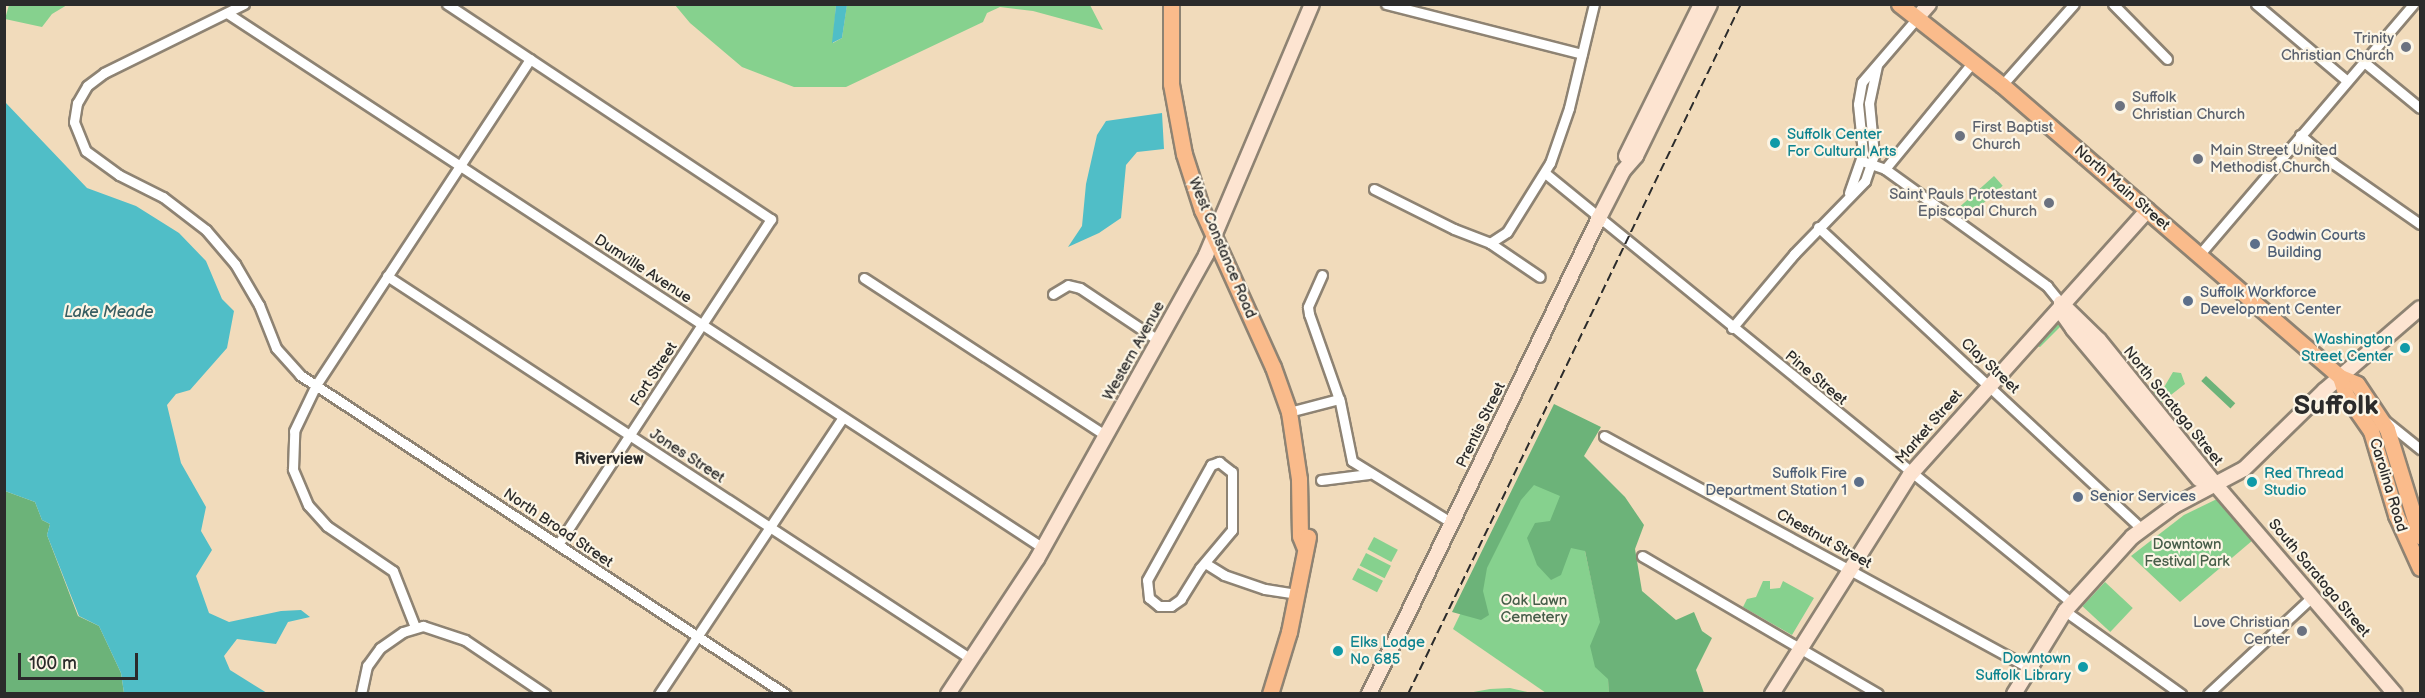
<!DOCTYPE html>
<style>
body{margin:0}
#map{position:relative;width:2425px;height:698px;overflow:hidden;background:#f1dbbb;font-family:"Balsamiq Sans",sans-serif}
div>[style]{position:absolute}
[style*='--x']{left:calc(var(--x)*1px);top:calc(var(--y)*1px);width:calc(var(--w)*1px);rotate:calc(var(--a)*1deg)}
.green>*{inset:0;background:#86d18e;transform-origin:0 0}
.forest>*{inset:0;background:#6cb379;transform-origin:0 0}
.water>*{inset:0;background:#50bec7}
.roads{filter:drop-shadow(2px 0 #8e8373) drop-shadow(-2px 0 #8e8373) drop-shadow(0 2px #8e8373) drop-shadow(0 -2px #8e8373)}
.street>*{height:9px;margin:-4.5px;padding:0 4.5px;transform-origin:4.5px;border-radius:4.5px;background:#fff}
.secondary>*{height:14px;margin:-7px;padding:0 7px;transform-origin:7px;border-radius:7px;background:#fde4d1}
.primary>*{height:15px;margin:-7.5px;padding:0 7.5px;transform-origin:7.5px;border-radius:7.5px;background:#fabb8b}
.rail>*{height:2px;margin-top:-1px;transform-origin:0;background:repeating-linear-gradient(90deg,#2b2b2b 0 9px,transparent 0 13.5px)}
.dots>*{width:16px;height:16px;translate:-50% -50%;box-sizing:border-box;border:3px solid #fcf5e5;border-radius:50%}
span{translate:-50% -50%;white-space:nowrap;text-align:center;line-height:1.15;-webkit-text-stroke:4.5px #fcf5e5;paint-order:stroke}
.worship-label{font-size:15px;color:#5b616d}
.right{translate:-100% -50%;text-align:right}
.left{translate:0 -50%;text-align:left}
.culture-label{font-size:15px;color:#0d838f}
.street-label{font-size:15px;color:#2b2b2b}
.service-label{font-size:15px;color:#4e5e75}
.park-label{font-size:15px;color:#465d49}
.water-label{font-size:16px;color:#385e62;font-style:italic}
.neighbourhood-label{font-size:16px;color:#2b2b2b;font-weight:700}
.town-label{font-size:27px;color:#2b2b2b;font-weight:700}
.frame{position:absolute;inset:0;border:6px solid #2b2b2b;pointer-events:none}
.scale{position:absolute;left:18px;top:653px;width:120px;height:27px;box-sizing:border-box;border:3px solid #2b2b2b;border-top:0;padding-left:8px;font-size:18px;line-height:21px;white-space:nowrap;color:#2b2b2b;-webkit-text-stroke:4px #fcf5e5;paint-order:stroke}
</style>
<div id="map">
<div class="green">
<i style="clip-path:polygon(847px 4px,1090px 5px,1103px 30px,1033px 11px,1000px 7px,987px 13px,983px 22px,846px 87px,794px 87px,742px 67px,690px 23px,675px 5px,836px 5px,833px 43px,842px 38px)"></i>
<i style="clip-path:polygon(9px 5px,67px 5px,52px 14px,42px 27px,5px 19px)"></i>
<i style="left:1994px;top:176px;width:13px;height:52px;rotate:48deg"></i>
<i style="clip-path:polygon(2057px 323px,2063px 324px,2040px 347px,2036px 346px)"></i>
<i style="clip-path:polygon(2173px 372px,2181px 373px,2185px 384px,2158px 405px,2151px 396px,2159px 386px,2163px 389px)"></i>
<i style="clip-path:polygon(1538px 453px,1579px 524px,1607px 651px,1609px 693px,1546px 693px,1453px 629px)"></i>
<i style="clip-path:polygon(2219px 498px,2253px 540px,2180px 602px,2131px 556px,2184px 515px)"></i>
<i style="left:1374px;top:537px;width:27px;height:14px;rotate:28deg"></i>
<i style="left:1366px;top:553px;width:28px;height:14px;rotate:27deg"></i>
<i style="left:1358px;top:568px;width:28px;height:13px;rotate:27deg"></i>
<i style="clip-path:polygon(1763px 581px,1770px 581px,1770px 589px,1780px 588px,1783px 581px,1814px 598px,1792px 635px,1743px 607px,1747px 599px,1756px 597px)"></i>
<i style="left:2105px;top:582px;width:38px;height:33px;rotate:43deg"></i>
<i style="clip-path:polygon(1510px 688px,1532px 693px,1468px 693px,1490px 689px)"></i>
</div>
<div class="forest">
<i style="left:2206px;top:376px;width:40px;height:7px;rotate:43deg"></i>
<i style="clip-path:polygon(1554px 404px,1601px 427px,1584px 456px,1625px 497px,1644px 525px,1635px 549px,1642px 591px,1676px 620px,1694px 612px,1702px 631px,1712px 638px,1696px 670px,1704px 693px,1609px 693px,1608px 679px,1595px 667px,1590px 646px,1600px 622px,1585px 551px,1571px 548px,1561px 575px,1551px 580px,1537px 565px,1527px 538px,1535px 523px,1550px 521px,1560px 496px,1534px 485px,1521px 500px,1487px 568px,1483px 591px,1489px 615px,1481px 620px,1452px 612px)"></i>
<i style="clip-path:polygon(5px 491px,35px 502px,42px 520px,50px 524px,47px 535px,78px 616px,99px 626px,121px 673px,124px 693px,5px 694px)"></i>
</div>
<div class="water">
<i style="clip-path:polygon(836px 5px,847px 5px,842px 38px,832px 43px)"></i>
<i style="clip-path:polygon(5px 102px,87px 188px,136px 206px,179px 233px,206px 261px,222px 299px,234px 311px,227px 348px,190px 390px,176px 394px,167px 405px,181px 463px,206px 507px,201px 531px,212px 550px,196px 576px,209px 613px,229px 622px,281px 611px,301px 610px,310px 617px,288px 622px,276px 644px,237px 639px,224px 656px,230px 670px,267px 693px,124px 693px,121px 673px,99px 626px,79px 616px,47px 535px,50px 524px,42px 520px,35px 502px,5px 491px)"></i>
<i style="clip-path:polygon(1162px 113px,1164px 149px,1137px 152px,1126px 165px,1121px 218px,1099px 233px,1068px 247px,1082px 226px,1086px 184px,1097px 135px,1106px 121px)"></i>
</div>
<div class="roads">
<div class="street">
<i style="--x:244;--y:4;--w:156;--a:153.8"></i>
<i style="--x:104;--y:73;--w:21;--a:143"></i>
<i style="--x:87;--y:86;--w:20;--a:120"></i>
<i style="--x:77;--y:103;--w:19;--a:99"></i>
<i style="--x:74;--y:122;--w:31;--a:68"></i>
<i style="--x:86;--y:151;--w:41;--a:36"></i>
<i style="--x:119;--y:175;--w:49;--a:26.6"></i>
<i style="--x:163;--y:197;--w:54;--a:37.5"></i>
<i style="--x:206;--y:230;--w:45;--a:49.5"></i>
<i style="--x:235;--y:264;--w:48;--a:59.7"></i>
<i style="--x:259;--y:305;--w:46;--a:68.4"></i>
<i style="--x:276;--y:348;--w:36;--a:48"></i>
<i style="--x:300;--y:375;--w:581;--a:33.33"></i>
<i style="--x:447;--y:4;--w:389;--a:33.6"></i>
<i style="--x:771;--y:219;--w:389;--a:123.2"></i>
<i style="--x:1386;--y:4;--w:202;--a:14.3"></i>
<i style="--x:2113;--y:4;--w:77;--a:45.5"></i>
<i style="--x:2256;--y:4;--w:119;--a:40.2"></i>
<i style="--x:227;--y:13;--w:976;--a:33.25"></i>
<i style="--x:2364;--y:62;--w:72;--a:39.4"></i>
<i style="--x:2002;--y:85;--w:108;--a:-48.4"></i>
<i style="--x:2300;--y:135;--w:45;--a:40.5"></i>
<i style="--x:2334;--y:164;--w:105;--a:34.9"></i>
<i style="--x:1862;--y:161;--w:24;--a:19"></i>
<i style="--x:1885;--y:169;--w:200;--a:35.8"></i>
<i style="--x:2047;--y:286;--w:22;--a:51"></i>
<i style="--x:1885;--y:169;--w:139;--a:-50.6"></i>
<i style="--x:1545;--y:173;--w:680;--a:39.21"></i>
<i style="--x:1374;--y:189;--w:89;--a:26.6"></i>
<i style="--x:1454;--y:229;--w:39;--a:21"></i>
<i style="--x:1490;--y:243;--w:60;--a:34.2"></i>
<i style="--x:1849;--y:193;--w:42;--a:-70.7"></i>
<i style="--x:1863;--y:153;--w:49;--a:-95.8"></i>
<i style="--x:1858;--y:104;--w:22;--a:-80"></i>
<i style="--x:1862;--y:82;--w:84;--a:-49.3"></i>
<i style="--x:1818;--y:227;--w:442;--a:43"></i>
<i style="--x:1490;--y:243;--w:20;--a:-33"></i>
<i style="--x:1507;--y:232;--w:81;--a:-58.1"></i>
<i style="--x:1550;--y:163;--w:58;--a:-70.9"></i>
<i style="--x:1569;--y:108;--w:107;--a:-76.5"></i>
<i style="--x:2199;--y:255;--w:330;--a:-49.5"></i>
<i style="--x:1322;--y:275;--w:35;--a:114"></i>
<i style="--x:1308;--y:307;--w:7;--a:82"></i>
<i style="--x:1309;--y:314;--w:93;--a:70.6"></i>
<i style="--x:1340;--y:402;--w:60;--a:78.5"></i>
<i style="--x:1352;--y:461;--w:118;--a:31.8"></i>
<i style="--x:387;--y:276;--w:698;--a:33.26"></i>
<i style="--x:864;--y:278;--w:289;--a:33.1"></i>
<i style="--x:1053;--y:294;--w:17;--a:-31"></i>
<i style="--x:1068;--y:285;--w:12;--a:14"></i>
<i style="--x:1080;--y:288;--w:94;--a:33.7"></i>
<i style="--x:1732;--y:328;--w:97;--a:-50"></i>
<i style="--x:1794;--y:254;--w:102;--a:-45.8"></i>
<i style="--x:1865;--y:181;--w:28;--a:-71"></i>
<i style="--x:1874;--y:155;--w:52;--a:-95.5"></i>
<i style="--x:1869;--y:103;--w:38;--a:-78"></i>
<i style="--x:1289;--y:412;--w:52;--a:-14.6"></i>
<i style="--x:2383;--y:419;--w:48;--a:39"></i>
<i style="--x:1604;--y:436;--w:484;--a:28.6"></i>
<i style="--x:1219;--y:462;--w:16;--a:38"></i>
<i style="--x:1232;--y:472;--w:58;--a:90"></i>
<i style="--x:1232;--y:530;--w:50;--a:130.1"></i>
<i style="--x:1200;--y:568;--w:36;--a:122"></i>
<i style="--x:1181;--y:599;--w:12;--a:145"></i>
<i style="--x:1171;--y:606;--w:12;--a:180"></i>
<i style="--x:1159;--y:606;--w:13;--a:-141"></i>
<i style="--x:1149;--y:598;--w:18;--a:-96"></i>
<i style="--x:1147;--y:580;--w:132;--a:-60.9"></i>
<i style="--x:1211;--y:465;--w:9;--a:-21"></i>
<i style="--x:1321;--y:480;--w:48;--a:-7.1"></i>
<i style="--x:1642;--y:556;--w:273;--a:30.3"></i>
<i style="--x:1205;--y:563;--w:22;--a:32"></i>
<i style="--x:1224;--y:575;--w:43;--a:18.9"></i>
<i style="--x:1265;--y:589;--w:33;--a:9"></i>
<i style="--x:2065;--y:611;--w:143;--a:35.6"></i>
<i style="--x:415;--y:627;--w:60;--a:-111.4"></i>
<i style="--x:393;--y:571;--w:80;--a:-145.7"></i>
<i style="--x:327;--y:526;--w:28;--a:-132"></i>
<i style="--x:308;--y:505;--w:39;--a:-113"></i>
<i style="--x:293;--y:469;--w:38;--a:-88"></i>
<i style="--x:294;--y:431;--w:51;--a:-64.4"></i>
<i style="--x:316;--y:385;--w:390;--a:-56.7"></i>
<i style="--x:361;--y:694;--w:29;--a:-78"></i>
<i style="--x:367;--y:666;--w:22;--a:-54"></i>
<i style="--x:380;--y:648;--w:28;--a:-35"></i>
<i style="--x:403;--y:632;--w:21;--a:-17"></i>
<i style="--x:423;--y:626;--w:44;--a:18.4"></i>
<i style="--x:465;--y:640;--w:97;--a:34"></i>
<i style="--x:659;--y:694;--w:330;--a:-56.4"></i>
<i style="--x:2208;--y:694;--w:142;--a:-43"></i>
</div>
<div class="secondary">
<i style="--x:1917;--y:18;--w:18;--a:-49"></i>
<i style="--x:1626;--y:156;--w:169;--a:-63.7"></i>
<i style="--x:2061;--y:303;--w:53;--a:44.2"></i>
<i style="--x:2099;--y:340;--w:186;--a:51.1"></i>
<i style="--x:2216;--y:485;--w:275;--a:49.4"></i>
<i style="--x:2061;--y:303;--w:13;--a:77"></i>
<i style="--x:2064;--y:316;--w:16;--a:55"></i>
<i style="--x:2073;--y:329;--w:196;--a:50"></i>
<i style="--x:2199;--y:479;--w:18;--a:19"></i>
<i style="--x:948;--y:694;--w:162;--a:-56.6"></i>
<i style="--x:1037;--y:559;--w:348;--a:-60.9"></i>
<i style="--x:1206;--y:255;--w:272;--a:-67.1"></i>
<i style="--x:1369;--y:694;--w:529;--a:-64.21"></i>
<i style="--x:1599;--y:218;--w:53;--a:-62.9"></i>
<i style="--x:1623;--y:171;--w:20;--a:-49"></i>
<i style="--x:1636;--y:156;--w:169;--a:-64"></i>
<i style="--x:1772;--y:694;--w:259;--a:-57.8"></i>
<i style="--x:1910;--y:475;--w:356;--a:-48.1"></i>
<i style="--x:2014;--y:694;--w:97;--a:-58.4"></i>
<i style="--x:2065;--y:611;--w:100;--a:-47.8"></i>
<i style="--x:2132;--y:537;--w:52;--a:-36.4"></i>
<i style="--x:2174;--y:506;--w:79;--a:-27.9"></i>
<i style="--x:2244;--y:469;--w:113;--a:-44.3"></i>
<i style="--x:2325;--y:390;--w:125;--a:-40.8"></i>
</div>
<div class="primary">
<i style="--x:1171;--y:4;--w:80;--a:90"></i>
<i style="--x:1171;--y:84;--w:71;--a:79.5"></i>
<i style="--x:1184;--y:154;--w:59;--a:72.2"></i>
<i style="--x:1202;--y:210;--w:172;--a:65.7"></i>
<i style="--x:1273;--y:367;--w:48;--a:70.4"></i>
<i style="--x:1289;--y:412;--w:68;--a:81.5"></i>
<i style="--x:1299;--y:479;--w:57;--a:89"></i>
<i style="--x:1300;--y:536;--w:11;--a:68"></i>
<i style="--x:1899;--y:4;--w:131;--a:38.2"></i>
<i style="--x:2002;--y:85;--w:447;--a:40.8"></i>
<i style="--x:2340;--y:377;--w:18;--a:22"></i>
<i style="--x:2357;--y:384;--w:54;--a:56.3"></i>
<i style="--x:2387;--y:429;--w:112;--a:72.9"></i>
<i style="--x:2340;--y:377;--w:19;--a:72"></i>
<i style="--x:2346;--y:395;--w:44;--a:55.2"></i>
<i style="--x:2371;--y:431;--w:88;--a:73.4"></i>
<i style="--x:2396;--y:515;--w:58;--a:65.6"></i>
<i style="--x:1270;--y:694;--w:65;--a:-73"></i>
<i style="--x:1289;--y:632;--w:97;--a:-78.7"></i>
</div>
</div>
<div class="rail">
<i style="--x:1408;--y:694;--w:766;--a:-64.24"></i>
</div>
<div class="dots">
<i style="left:2406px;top:47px;background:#6b7280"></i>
<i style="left:2120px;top:106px;background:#6b7280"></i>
<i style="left:1960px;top:136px;background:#6b7280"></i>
<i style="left:1775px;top:143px;background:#0f9aa8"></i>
<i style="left:2198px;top:159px;background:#6b7280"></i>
<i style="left:2049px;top:203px;background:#6b7280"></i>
<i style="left:2255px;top:244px;background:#5c6f8a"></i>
<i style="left:2188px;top:301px;background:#5c6f8a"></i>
<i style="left:2405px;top:348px;background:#0f9aa8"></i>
<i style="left:1859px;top:482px;background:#5c6f8a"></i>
<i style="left:2252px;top:482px;background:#0f9aa8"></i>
<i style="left:2078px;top:497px;background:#5c6f8a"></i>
<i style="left:2302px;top:631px;background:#6b7280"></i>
<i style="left:1338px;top:651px;background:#0f9aa8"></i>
<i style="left:2083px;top:667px;background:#0f9aa8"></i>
</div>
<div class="worship-label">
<span class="right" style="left:2394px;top:47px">Trinity<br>Christian Church</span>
<span class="left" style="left:2132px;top:106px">Suffolk<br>Christian Church</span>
<span class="left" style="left:1972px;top:136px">First Baptist<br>Church</span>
<span class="left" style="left:2210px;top:159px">Main Street United<br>Methodist Church</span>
<span class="right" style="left:2037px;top:203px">Saint Pauls Protestant<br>Episcopal Church</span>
<span class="right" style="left:2290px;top:631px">Love Christian<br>Center</span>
</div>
<div class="culture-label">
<span class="left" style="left:1787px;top:143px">Suffolk Center<br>For Cultural Arts</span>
<span class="right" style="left:2393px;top:348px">Washington<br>Street Center</span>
<span class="left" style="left:2264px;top:482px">Red Thread<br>Studio</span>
<span class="left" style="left:1350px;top:651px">Elks Lodge<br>No 685</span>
<span class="right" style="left:2071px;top:667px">Downtown<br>Suffolk Library</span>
</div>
<div class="street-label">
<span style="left:2122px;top:188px;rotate:41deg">North Main Street</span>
<span style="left:1222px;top:248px;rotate:67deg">West Constance Road</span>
<span style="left:643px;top:269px;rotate:33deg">Dumville Avenue</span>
<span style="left:1134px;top:351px;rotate:-61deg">Western Avenue</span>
<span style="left:1990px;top:366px;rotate:43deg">Clay Street</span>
<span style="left:654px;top:374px;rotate:-57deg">Fort Street</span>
<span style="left:1816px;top:378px;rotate:40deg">Pine Street</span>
<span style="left:2173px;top:406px;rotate:51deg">North Saratoga Street</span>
<span style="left:1481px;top:425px;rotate:-64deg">Prentis Street</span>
<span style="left:1929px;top:427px;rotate:-49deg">Market Street</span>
<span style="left:687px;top:456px;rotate:33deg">Jones Street</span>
<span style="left:2388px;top:485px;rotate:73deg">Carolina Road</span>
<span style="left:558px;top:528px;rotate:34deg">North Broad Street</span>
<span style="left:1824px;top:539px;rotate:29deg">Chestnut Street</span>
<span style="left:2319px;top:578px;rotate:50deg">South Saratoga Street</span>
</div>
<div class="service-label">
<span class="left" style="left:2267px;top:244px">Godwin Courts<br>Building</span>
<span class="left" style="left:2200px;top:301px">Suffolk Workforce<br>Development Center</span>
<span class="right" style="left:1847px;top:482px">Suffolk Fire<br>Department Station 1</span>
<span class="left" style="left:2090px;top:497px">Senior Services</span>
</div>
<div class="park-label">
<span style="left:2187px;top:553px">Downtown<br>Festival Park</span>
<span style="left:1534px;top:609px">Oak Lawn<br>Cemetery</span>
</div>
<div class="water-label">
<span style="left:109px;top:313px">Lake Meade</span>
</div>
<div class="neighbourhood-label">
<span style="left:609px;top:460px">Riverview</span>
</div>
<div class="town-label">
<span style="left:2336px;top:407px">Suffolk</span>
</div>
<div class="frame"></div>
<div class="scale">100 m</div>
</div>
